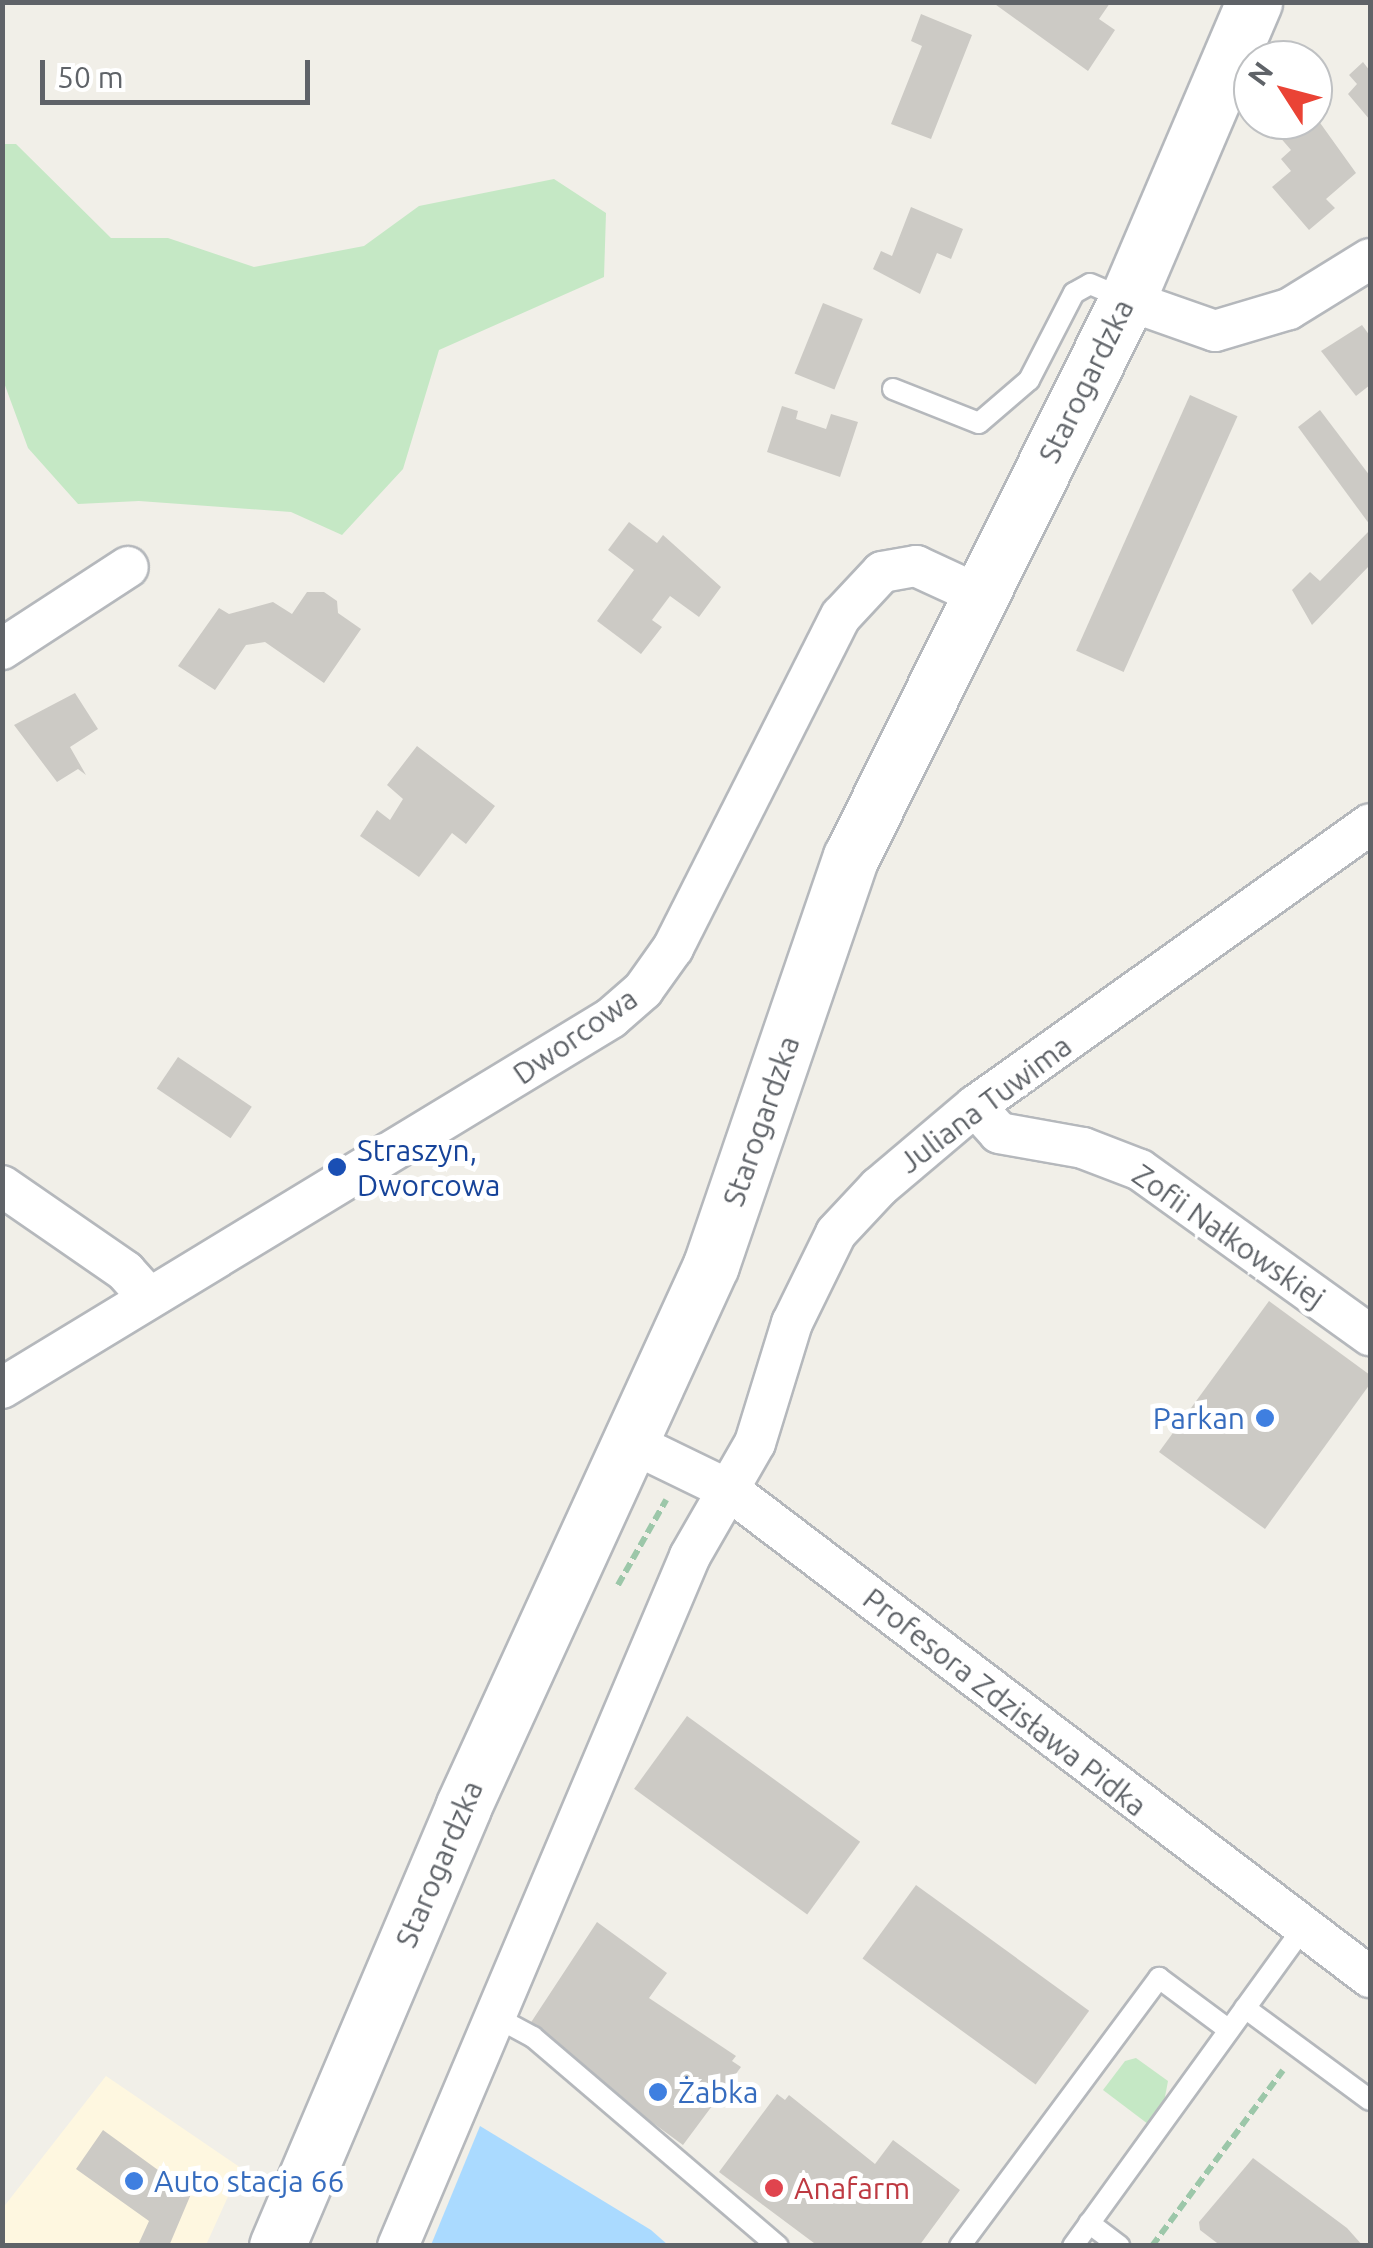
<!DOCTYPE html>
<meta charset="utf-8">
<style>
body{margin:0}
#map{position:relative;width:1373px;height:2248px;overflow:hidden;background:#f1efe8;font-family:Ubuntu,sans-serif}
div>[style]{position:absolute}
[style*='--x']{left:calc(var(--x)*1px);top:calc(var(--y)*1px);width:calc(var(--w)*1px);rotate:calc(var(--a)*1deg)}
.commercial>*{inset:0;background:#fef7e0}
.green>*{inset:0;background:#c5e8c5}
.water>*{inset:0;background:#aadaff}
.building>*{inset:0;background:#cccac5;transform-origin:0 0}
.path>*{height:6px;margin-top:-3px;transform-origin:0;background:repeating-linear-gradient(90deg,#9cc7a9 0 10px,transparent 0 15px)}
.roads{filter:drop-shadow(2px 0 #b5b8bc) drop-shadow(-2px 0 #b5b8bc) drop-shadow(0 2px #b5b8bc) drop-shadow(0 -2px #b5b8bc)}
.service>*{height:20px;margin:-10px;padding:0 10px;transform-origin:10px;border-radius:10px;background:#fff}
.minor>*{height:40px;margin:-20px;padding:0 20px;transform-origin:20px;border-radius:20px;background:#fff}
.secondary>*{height:55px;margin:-27.5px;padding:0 27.5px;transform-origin:27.5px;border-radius:27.5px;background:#fff}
.dots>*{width:28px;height:28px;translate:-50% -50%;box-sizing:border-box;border:5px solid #fff;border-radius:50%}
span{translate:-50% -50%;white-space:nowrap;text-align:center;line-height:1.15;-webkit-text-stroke:10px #fff;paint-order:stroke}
.street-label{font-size:30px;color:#5f6368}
.transit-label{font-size:30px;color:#164399}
.left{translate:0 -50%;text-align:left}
.shop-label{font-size:30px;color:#366cbe}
.right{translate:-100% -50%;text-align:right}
.health-label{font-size:30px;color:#be3a42}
.frame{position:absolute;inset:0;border:5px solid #5f6368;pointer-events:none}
.north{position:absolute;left:1233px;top:40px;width:100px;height:100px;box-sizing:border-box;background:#fff;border:2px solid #bfc1c3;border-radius:50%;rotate:306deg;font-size:28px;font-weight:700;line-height:40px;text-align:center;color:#5f6368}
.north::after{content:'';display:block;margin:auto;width:35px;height:45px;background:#ea4335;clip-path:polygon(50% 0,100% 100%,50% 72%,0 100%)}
.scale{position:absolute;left:40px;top:60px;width:270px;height:45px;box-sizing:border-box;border:5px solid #5f6368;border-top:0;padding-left:12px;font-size:30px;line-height:35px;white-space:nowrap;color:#5f6368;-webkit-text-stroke:8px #fff;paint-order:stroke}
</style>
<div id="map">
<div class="commercial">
<i style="clip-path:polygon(106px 2076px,241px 2168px,206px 2245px,3px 2245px,2px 2209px)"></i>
</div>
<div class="green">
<i style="clip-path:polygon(3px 144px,16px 144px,111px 238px,168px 238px,254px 267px,364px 246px,419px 206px,554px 179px,606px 213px,604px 277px,439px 350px,403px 469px,342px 535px,291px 512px,139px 501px,78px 504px,28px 448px,3px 380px)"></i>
<i style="clip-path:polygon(1136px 2058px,1168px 2081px,1164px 2102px,1148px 2124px,1103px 2090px,1125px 2061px)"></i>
</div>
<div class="water">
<i style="clip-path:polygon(480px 2126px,651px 2230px,668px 2245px,431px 2245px)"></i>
</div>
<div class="building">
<i style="clip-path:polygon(992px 2px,1110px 3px,1099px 19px,1115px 30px,1088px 71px)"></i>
<i style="clip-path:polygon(921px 14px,972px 35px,931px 139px,891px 124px,922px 46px,911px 41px)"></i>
<i style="clip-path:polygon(1363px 62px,1370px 71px,1370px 120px,1348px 94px,1357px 84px,1349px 75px)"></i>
<i style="clip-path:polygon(1313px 113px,1356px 173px,1326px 199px,1335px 208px,1309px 230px,1272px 187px,1291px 171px,1281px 159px,1291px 150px,1278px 135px,1292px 120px,1313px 120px)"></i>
<i style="clip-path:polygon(911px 207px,963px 229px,951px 259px,937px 253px,920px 294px,873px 269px,881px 251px,892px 256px)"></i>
<i style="left:823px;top:303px;width:43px;height:76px;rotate:22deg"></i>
<i style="clip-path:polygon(1362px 325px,1370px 336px,1370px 385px,1356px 396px,1321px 351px)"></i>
<i style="left:1190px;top:395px;width:52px;height:280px;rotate:24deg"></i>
<i style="clip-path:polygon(782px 406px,798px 411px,796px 419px,826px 429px,831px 414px,858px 422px,840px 477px,767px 452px)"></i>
<i style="clip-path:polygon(1320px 410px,1370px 476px,1370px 525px,1298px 427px)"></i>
<i style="clip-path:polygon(629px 522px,657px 543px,663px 535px,721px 587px,699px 617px,670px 596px,652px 620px,662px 627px,641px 654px,597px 621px,634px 570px,608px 550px)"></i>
<i style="clip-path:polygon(1370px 530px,1370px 565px,1312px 625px,1292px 590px,1310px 572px,1320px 581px)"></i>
<i style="clip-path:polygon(307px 592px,324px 592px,337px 601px,338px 613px,361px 629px,324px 683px,265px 642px,246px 645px,215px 690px,178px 666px,219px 608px,229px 614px,273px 602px,292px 614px)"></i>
<i style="clip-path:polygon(75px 693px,98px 729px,70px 747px,86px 775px,78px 769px,57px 782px,14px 725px)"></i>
<i style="clip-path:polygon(417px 746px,495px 806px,466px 844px,452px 833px,419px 877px,360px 836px,377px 810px,390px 820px,403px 799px,387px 785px)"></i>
<i style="left:178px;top:1057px;width:89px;height:38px;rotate:34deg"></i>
<i style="clip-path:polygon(1269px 1301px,1370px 1375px,1370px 1384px,1265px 1529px,1159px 1452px)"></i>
<i style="left:687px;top:1716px;width:214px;height:90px;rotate:36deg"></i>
<i style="left:916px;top:1885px;width:214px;height:91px;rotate:36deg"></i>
<i style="clip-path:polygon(597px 1922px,667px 1973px,649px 1998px,736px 2056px,732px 2061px,741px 2067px,683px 2145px,526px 2030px)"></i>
<i style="clip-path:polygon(777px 2094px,785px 2100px,789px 2095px,875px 2164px,893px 2140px,960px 2190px,919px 2246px,818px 2246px,719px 2172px)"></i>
<i style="clip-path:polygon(103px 2130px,191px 2194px,169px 2246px,139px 2243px,149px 2221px,76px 2169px)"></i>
<i style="clip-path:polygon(1253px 2158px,1347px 2228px,1363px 2246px,1221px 2246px,1200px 2230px,1199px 2222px)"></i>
</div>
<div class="path">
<i style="--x:618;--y:1585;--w:98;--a:-60.5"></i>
<i style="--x:1152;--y:2246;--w:219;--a:-53.3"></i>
</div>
<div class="roads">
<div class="service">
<i style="--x:893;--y:389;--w:92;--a:21.6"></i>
<i style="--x:979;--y:423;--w:66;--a:-40.7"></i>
<i style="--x:1029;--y:380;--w:98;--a:-62.7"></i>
<i style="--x:1074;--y:293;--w:18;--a:-29"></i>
<i style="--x:1090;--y:284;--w:38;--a:23"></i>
<i style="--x:1245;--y:2008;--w:155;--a:36.4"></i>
<i style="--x:494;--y:2016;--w:44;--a:28.3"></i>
<i style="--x:533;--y:2037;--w:322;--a:40.5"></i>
<i style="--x:1089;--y:2223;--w:38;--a:37"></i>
<i style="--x:960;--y:2246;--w:334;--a:-53.4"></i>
<i style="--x:1159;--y:1978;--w:87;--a:36.6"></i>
<i style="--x:1073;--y:2246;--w:392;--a:-54.1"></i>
</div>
<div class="minor">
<i style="--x:1127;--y:300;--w:93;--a:19.4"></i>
<i style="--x:1215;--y:331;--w:77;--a:-16.6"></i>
<i style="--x:1289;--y:309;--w:95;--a:-31.7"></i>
<i style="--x:2;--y:649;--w:150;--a:-33.1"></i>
<i style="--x:975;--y:1106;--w:36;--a:48"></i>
<i style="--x:999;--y:1133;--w:85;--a:10.1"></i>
<i style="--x:1083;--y:1148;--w:61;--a:21.1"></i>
<i style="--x:1140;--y:1170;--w:283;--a:35.7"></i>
<i style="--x:2;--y:1186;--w:150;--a:34.6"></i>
<i style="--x:125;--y:1271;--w:36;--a:48"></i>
<i style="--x:2;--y:1388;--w:713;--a:-31.28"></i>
<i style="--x:611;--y:1018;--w:43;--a:-41.2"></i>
<i style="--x:643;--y:990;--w:52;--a:-54.5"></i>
<i style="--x:673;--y:948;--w:372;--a:-63.2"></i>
<i style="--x:841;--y:616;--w:60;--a:-47"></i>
<i style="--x:882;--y:572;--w:35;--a:-10"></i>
<i style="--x:916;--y:566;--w:72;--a:24.8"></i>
<i style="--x:630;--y:1442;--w:110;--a:25.9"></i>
<i style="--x:729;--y:1490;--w:805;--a:37.23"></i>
<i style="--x:398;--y:2246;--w:749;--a:-67.06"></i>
<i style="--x:690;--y:1556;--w:130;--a:-60.1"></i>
<i style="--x:755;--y:1443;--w:126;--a:-72.9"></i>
<i style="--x:792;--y:1323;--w:100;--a:-63.9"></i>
<i style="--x:836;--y:1233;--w:63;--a:-46.9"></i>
<i style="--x:879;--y:1187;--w:126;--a:-40.2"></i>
<i style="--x:975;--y:1106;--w:485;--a:-35.5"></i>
</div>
<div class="secondary">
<i style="--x:277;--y:2246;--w:477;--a:-67"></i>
<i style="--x:463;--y:1807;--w:596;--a:-65.41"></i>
<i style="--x:711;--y:1265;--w:431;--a:-71.1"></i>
<i style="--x:851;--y:857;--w:622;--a:-63.64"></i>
<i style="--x:1127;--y:300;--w:324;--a:-66.9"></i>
</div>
</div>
<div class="dots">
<i style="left:337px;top:1167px;background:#1a4fb4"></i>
<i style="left:1265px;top:1418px;background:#3f7fe0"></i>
<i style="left:658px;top:2092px;background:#3f7fe0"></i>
<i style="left:134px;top:2181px;background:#3f7fe0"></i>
<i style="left:774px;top:2188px;background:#e0444e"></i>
</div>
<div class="street-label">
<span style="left:1086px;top:381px;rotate:-64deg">Starogardzka</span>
<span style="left:575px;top:1036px;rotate:-35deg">Dworcowa</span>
<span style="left:985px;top:1104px;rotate:-37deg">Juliana Tuwima</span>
<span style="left:761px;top:1121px;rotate:-71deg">Starogardzka</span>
<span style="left:1229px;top:1236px;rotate:35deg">Zofii Nałkowskiej</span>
<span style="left:1005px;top:1702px;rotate:38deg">Profesora Zdzisława Pidka</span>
<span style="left:439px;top:1864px;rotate:-67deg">Starogardzka</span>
</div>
<div class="transit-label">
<span class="left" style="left:357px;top:1167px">Straszyn,<br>Dworcowa</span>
</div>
<div class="shop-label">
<span class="right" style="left:1245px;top:1418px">Parkan</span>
<span class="left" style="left:678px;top:2092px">Żabka</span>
<span class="left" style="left:154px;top:2181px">Auto stacja 66</span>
</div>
<div class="health-label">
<span class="left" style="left:794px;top:2188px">Anafarm</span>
</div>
<div class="frame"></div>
<div class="north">N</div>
<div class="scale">50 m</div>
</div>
